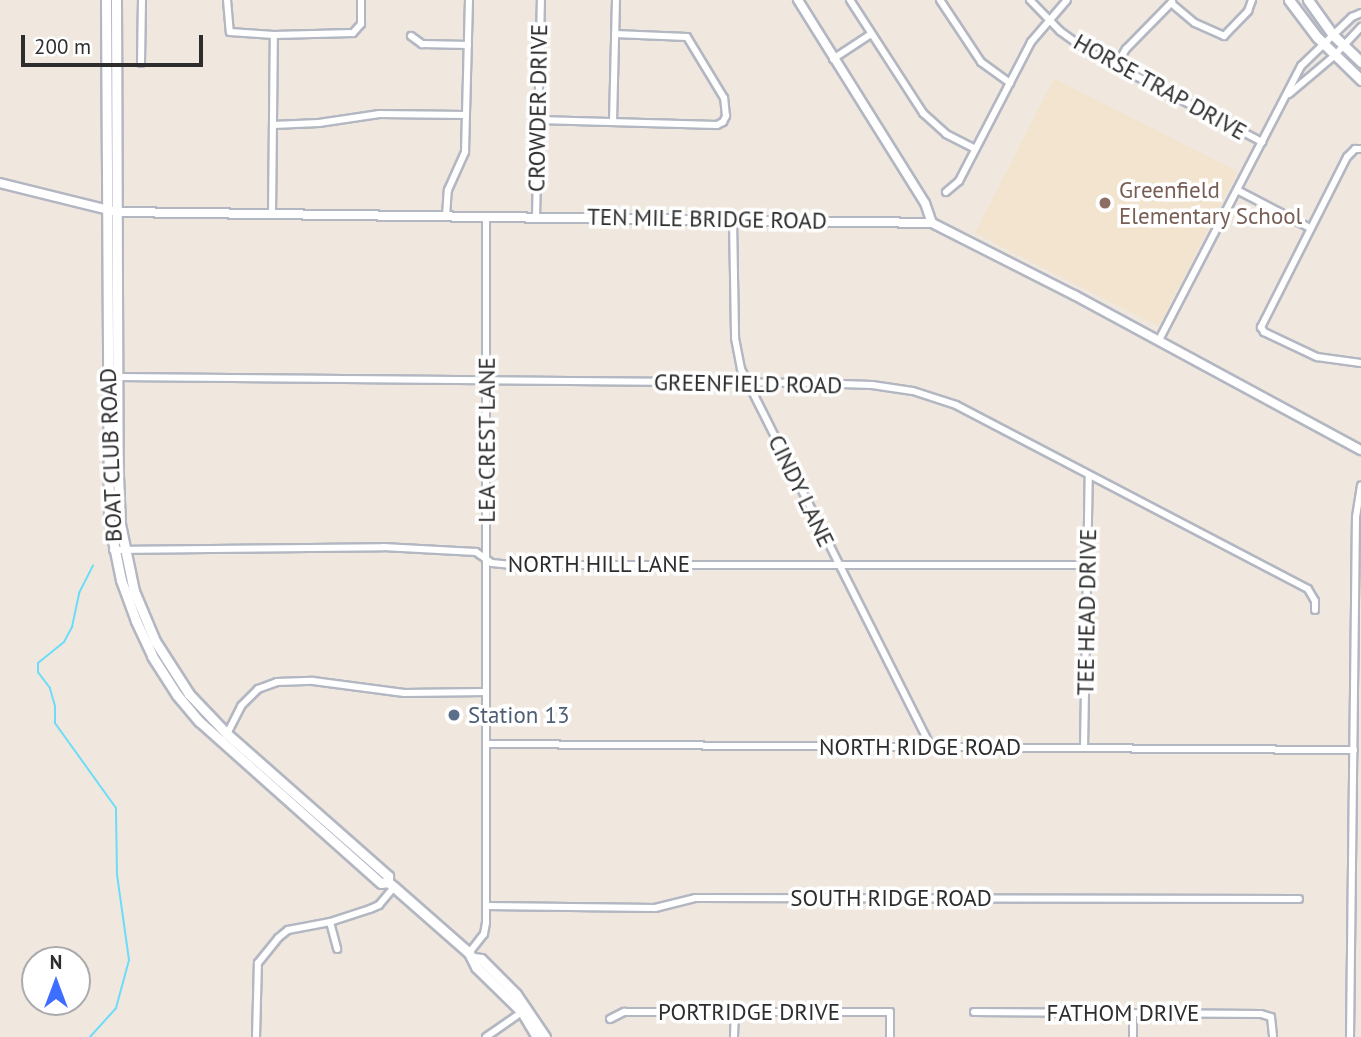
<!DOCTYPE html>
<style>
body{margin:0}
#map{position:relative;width:1361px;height:1037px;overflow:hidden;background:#f0e8df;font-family:"PT Sans",sans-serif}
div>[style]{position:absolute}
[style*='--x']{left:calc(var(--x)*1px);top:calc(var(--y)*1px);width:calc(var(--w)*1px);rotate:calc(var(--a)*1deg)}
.education>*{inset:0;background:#f2e4ce;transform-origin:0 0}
.stream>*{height:2px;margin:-1px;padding:0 1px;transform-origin:1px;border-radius:1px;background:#6cdcf8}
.roads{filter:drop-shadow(2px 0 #b3b7c2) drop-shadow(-2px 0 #b3b7c2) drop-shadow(0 2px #b3b7c2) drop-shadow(0 -2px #b3b7c2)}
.minor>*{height:6px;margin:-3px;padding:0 3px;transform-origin:3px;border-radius:3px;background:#fff}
.tertiary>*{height:8px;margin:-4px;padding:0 4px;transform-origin:4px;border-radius:4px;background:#fff}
.secondary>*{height:9px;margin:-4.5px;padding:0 4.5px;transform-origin:4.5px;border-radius:4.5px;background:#fff}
.dots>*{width:19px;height:19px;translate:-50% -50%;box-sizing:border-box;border:4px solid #fff;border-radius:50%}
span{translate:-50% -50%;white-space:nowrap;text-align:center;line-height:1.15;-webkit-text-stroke:7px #fff;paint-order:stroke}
.street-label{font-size:23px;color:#2d2d2d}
.education-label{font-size:23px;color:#785e54}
.left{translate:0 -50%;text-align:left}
.service-label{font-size:23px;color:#4e5e75}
.north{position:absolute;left:21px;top:946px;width:70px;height:70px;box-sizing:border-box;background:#fff;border:2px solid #ababab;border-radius:50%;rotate:0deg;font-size:19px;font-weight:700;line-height:28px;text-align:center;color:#2d2d2d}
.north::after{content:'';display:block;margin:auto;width:24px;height:32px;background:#3d6eff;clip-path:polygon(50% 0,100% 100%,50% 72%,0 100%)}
.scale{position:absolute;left:21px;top:35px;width:182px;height:32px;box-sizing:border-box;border:4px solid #2d2d2d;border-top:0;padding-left:9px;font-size:21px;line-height:24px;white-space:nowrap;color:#2d2d2d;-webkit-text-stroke:5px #fff;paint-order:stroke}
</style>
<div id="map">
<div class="education">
<i style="left:1054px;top:78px;width:206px;height:174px;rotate:27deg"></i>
</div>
<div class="stream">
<i style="--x:90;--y:1037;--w:39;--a:-48"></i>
<i style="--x:116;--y:1008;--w:50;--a:-74.8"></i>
<i style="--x:129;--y:960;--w:86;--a:-98"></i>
<i style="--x:117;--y:875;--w:67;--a:-90.9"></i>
<i style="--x:116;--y:808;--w:105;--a:-125.7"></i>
<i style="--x:55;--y:723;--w:17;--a:-90"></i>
<i style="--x:55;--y:706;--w:19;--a:-106"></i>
<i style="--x:50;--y:688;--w:20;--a:-127"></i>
<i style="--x:38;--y:672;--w:9;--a:-90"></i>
<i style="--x:38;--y:663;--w:33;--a:-39"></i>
<i style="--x:64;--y:642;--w:17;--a:-62"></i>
<i style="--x:72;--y:627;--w:35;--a:-78"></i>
<i style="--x:79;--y:593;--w:31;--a:-63"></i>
</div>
<div class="roads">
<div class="minor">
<i style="--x:227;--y:0;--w:32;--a:85"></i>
<i style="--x:230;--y:32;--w:44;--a:3.9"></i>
<i style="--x:274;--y:35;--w:79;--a:-1.5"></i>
<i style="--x:353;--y:33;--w:12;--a:-48"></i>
<i style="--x:361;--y:24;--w:24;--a:-90"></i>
<i style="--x:850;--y:0;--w:135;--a:57.1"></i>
<i style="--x:923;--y:113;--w:31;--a:42"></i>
<i style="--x:946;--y:134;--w:33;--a:27"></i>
<i style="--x:940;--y:0;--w:74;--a:56.5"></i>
<i style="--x:981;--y:62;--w:36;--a:36"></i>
<i style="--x:1030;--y:0;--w:43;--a:45.9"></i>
<i style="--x:1060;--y:31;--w:32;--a:36"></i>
<i style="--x:1086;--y:50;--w:199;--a:27.6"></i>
<i style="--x:1171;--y:3;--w:31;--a:40"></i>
<i style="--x:1195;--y:23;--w:32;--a:24"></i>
<i style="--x:1224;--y:36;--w:35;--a:-46"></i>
<i style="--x:1248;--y:11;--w:12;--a:-70"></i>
<i style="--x:411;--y:36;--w:14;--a:36"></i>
<i style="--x:422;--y:44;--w:46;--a:1.2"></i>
<i style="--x:833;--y:59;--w:45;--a:-33.3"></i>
<i style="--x:141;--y:63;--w:63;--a:-89.1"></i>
<i style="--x:1116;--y:66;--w:20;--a:-60"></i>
<i style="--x:1126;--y:49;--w:66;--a:-45.6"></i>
<i style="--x:1289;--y:94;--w:59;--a:-40.2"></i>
<i style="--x:1334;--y:56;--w:40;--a:-47"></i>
<i style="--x:538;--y:120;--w:179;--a:1.6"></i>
<i style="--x:717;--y:125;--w:7;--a:-27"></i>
<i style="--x:723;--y:122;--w:7;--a:-63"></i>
<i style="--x:726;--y:116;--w:18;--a:-96"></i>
<i style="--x:724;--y:98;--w:71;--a:-121.2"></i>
<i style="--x:687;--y:37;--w:72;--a:-177.6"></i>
<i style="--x:613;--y:122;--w:122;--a:-88.6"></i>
<i style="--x:273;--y:125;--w:46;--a:-2.5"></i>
<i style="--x:319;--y:123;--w:61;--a:-8.5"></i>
<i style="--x:379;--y:114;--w:87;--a:0.7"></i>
<i style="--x:1361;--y:149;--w:6;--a:180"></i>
<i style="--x:1355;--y:149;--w:11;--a:135"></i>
<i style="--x:1347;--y:157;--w:191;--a:116.8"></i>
<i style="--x:1261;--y:327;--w:6;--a:59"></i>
<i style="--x:1264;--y:332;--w:59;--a:25.3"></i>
<i style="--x:1317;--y:357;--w:44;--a:7.8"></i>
<i style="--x:1237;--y:190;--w:82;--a:27.5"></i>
<i style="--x:946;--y:192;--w:17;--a:-40"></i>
<i style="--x:959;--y:181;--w:157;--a:-62.6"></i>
<i style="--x:1031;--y:42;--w:55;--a:-49.4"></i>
<i style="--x:272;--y:214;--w:179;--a:-89.4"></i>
<i style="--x:446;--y:216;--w:26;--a:-86"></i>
<i style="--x:448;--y:190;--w:42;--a:-65.9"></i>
<i style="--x:465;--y:152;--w:152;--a:-88.5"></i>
<i style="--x:536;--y:217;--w:217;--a:-88.7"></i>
<i style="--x:733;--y:219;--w:119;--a:89"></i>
<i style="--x:735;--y:338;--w:32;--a:79"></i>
<i style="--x:741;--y:369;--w:423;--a:63.3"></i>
<i style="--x:1159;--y:340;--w:309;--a:-62.6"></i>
<i style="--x:1301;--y:66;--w:71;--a:-43.9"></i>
<i style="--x:1352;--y:17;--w:10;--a:-24"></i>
<i style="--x:118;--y:377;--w:693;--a:0.5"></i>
<i style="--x:811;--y:383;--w:61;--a:1.9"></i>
<i style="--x:872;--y:385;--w:41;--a:8.3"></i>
<i style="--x:913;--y:391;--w:45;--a:18"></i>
<i style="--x:956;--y:405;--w:397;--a:27.6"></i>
<i style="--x:1308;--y:589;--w:14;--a:60"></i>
<i style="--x:1315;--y:601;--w:9;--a:90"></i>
<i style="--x:113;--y:550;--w:270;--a:-0.6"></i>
<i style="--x:383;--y:547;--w:93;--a:3.1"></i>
<i style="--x:476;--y:552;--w:19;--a:35"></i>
<i style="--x:492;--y:563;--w:20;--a:6"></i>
<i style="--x:512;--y:565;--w:577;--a:0"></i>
<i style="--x:227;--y:734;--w:31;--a:-63"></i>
<i style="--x:241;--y:706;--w:24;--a:-45"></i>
<i style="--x:258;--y:689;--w:20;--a:-20"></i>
<i style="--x:277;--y:682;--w:36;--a:-2"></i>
<i style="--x:313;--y:681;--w:92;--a:7.5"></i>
<i style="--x:404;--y:693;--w:82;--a:-0.7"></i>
<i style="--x:486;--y:744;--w:868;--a:0.4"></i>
<i style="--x:1084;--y:748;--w:273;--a:-89"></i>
<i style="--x:486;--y:906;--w:169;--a:0.7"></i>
<i style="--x:655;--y:908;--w:41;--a:-14"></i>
<i style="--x:695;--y:898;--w:604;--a:0.09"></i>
<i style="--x:330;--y:922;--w:28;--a:75"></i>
<i style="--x:469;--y:953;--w:24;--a:-52"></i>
<i style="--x:484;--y:934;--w:11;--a:-80"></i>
<i style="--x:486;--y:923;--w:707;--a:-90"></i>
<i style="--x:974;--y:1012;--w:287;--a:0.4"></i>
<i style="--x:1261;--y:1014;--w:10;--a:17"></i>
<i style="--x:1271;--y:1017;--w:20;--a:84"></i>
<i style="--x:1133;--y:1013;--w:24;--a:90"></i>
<i style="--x:610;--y:1019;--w:16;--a:-27"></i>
<i style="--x:624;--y:1012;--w:266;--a:0"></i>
<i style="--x:890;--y:1012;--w:25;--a:90"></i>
<i style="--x:256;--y:1037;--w:74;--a:-88.5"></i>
<i style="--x:258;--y:963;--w:32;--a:-51"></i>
<i style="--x:278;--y:938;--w:13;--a:-39"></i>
<i style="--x:288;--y:930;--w:43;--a:-10.8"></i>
<i style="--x:330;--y:922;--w:42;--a:-18"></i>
<i style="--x:370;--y:909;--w:10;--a:-24"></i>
<i style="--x:379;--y:905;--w:23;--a:-50"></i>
<i style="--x:486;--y:1037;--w:44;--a:-34.8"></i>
<i style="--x:734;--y:1037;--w:27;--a:-88"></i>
<i style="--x:1350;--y:1037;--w:520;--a:-89.34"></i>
<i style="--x:1356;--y:517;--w:32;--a:-81"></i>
</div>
<div class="tertiary">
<i style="--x:798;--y:0;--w:239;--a:58"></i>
<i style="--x:925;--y:203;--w:21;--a:71"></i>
<i style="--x:0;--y:183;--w:121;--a:13.9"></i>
<i style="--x:117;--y:212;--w:815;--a:0.77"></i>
<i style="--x:932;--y:223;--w:159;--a:26.9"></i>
<i style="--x:1074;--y:295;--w:326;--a:28.4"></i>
</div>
<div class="secondary">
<i style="--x:106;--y:0;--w:521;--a:89.67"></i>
<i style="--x:109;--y:521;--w:60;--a:78.5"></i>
<i style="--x:121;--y:580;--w:44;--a:69.9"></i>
<i style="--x:136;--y:621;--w:38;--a:65"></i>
<i style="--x:152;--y:656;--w:46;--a:57.3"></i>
<i style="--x:177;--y:695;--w:35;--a:50"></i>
<i style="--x:200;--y:722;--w:242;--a:41.7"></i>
<i style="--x:381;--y:883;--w:7;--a:-8"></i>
<i style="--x:388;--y:882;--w:8;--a:40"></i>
<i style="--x:394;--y:887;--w:100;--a:41.3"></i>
<i style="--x:469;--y:953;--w:16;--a:63"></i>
<i style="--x:476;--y:967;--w:64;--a:44.4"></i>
<i style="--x:522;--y:1012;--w:29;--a:59"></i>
<i style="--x:116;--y:0;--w:475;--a:89.8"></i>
<i style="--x:118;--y:475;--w:49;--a:87.7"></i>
<i style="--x:120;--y:524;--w:68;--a:78.2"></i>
<i style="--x:134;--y:591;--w:54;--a:67.2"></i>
<i style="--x:155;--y:641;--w:63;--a:57.3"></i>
<i style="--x:189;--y:694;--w:55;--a:46.5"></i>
<i style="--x:227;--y:734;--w:215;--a:41.4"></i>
<i style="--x:388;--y:876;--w:6;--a:90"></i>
<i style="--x:1289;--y:0;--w:46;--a:52.9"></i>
<i style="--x:1317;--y:37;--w:62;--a:44.3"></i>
<i style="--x:1308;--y:0;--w:43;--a:54.5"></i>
<i style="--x:1333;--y:35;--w:39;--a:44"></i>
<i style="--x:474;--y:958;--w:7;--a:8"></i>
<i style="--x:481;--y:959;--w:49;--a:45"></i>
<i style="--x:516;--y:994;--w:52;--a:56"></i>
</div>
</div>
<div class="dots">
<i style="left:1105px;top:203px;background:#8d6e63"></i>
<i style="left:454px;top:715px;background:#5c6f8a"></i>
</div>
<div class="street-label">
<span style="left:1160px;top:87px;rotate:29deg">HORSE TRAP DRIVE</span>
<span style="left:538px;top:108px;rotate:-89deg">CROWDER DRIVE</span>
<span style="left:707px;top:219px;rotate:1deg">TEN MILE BRIDGE ROAD</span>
<span style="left:748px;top:384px;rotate:1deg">GREENFIELD ROAD</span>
<span style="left:487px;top:440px;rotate:-90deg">LEA CREST LANE</span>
<span style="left:111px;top:455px;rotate:-92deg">BOAT CLUB ROAD</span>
<span style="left:801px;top:491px;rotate:64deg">CINDY LANE</span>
<span style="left:599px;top:564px">NORTH HILL LANE</span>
<span style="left:1087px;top:612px;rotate:-89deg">TEE HEAD DRIVE</span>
<span style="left:920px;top:747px">NORTH RIDGE ROAD</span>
<span style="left:891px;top:898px">SOUTH RIDGE ROAD</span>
<span style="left:749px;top:1012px">PORTRIDGE DRIVE</span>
<span style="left:1123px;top:1013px">FATHOM DRIVE</span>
</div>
<div class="education-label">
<span class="left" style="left:1119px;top:203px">Greenfield<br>Elementary School</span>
</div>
<div class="service-label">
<span class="left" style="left:468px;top:715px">Station 13</span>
</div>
<div class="north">N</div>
<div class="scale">200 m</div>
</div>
